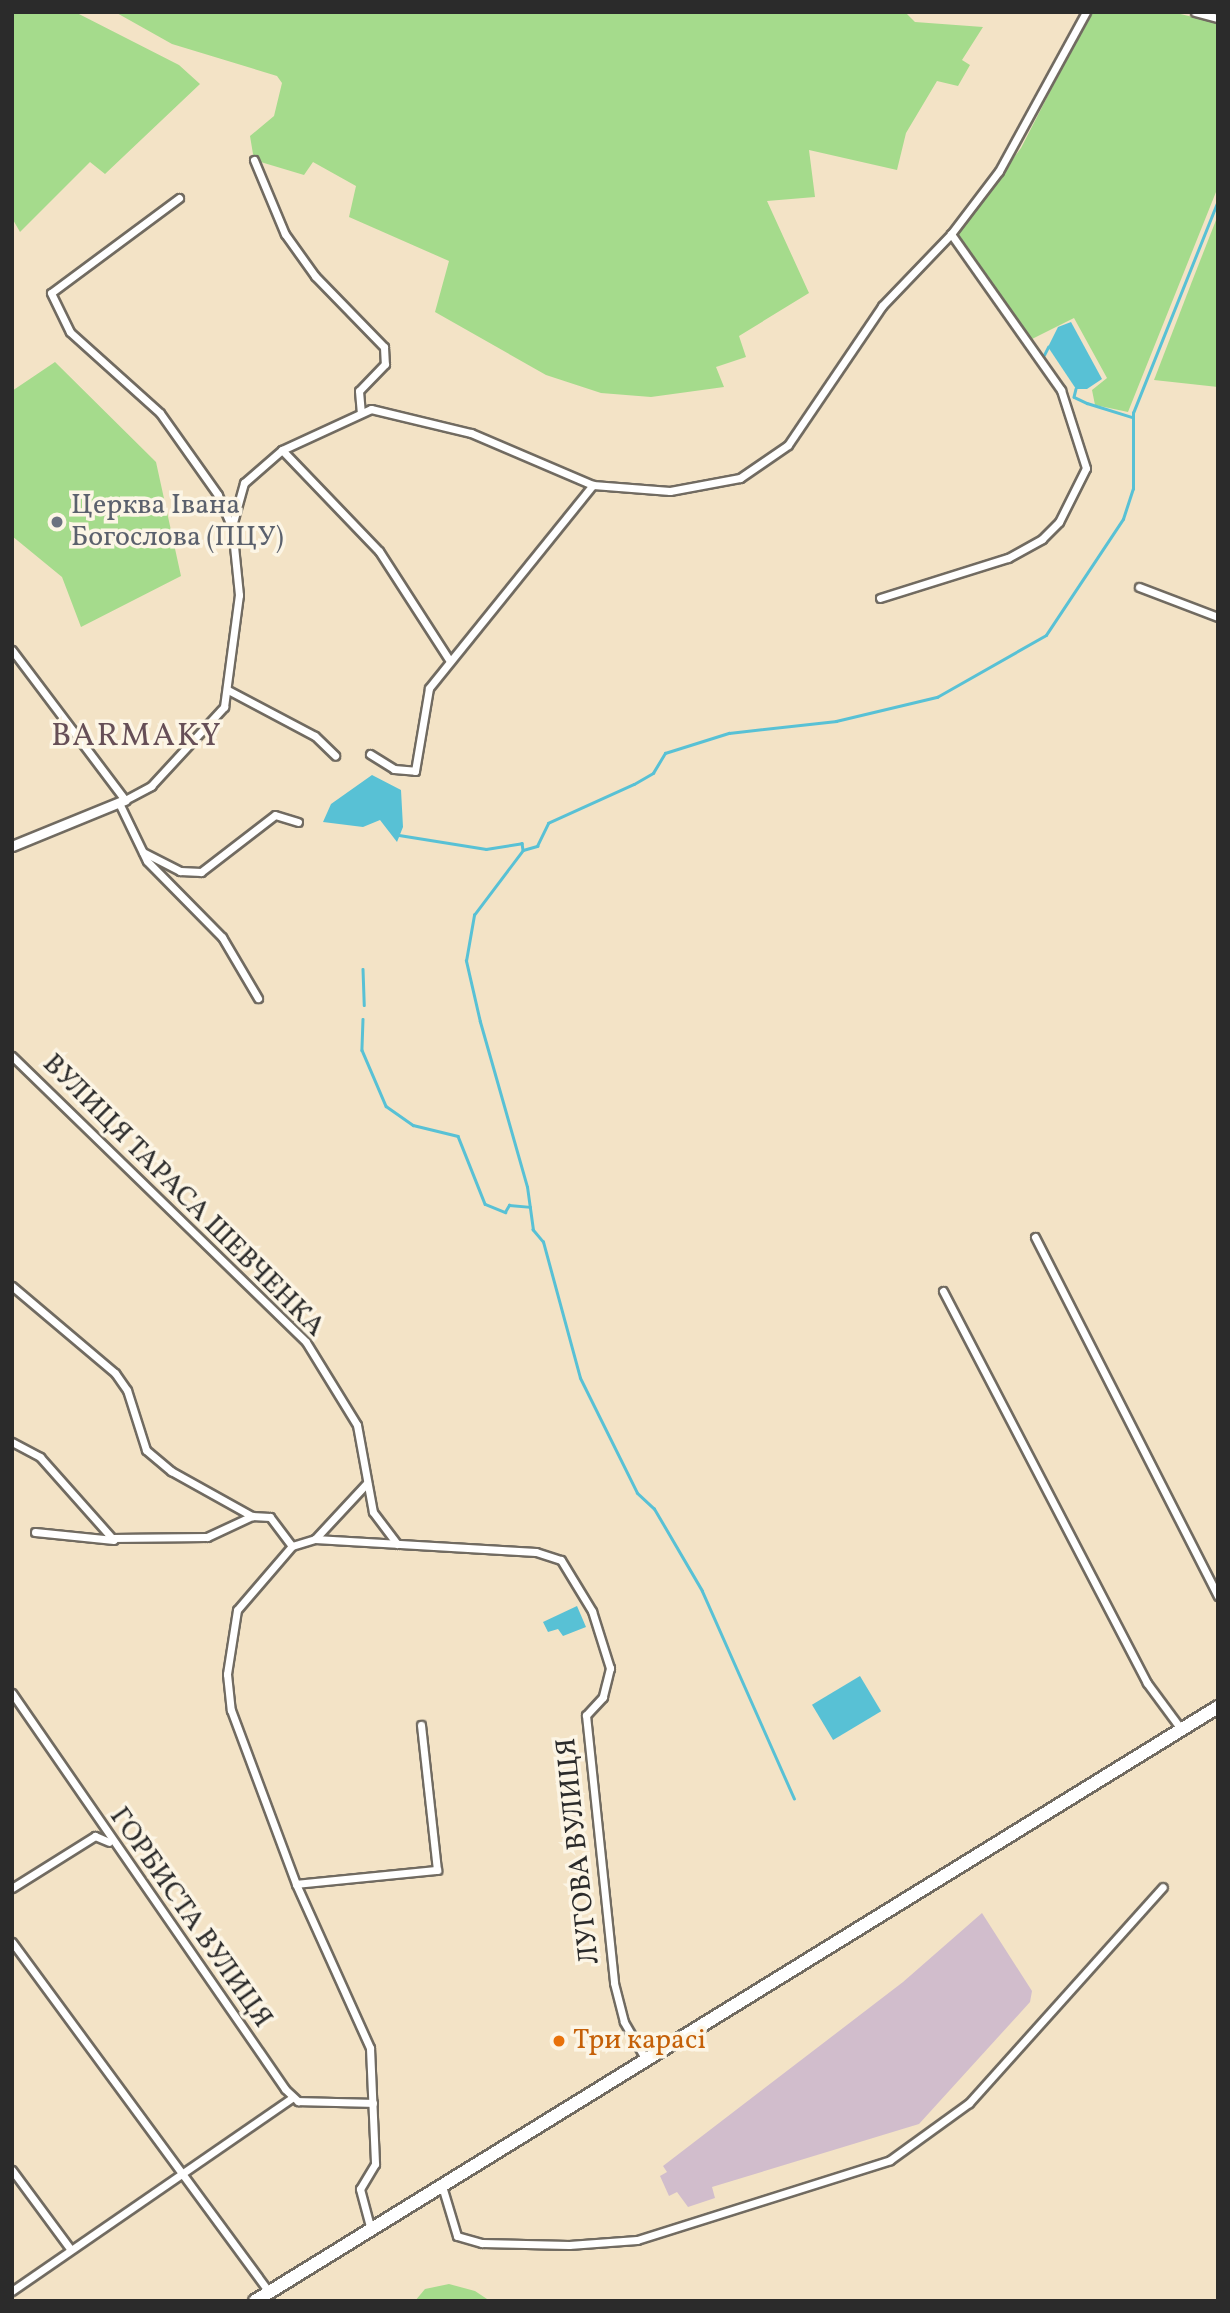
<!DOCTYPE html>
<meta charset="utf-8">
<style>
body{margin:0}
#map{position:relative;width:1230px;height:2313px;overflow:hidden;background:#f3e3c6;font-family:Vollkorn,serif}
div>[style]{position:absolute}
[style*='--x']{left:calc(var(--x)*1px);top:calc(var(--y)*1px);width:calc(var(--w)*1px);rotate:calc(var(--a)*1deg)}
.industrial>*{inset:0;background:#d1bdcc}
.green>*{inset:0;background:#a5db8c}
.water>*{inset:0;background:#58c1d5;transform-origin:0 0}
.stream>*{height:2.5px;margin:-1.25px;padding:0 1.25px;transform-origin:1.25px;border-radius:1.25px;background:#58c1d5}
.roads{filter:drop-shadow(2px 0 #716b61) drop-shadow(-2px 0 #716b61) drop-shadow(0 2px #716b61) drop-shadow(0 -2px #716b61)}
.minor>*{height:7px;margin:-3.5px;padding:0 3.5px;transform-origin:3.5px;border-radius:3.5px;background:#fff}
.tertiary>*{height:9px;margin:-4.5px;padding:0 4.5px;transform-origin:4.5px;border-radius:4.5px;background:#fff}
.primary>*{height:12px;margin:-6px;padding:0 6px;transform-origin:6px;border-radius:6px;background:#fff}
.dots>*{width:19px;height:19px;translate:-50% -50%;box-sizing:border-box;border:4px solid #fcf5e5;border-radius:50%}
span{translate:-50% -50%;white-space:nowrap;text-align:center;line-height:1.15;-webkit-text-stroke:7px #fcf5e5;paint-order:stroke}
.worship-label{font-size:28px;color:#5b616d}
.left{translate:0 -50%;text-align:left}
.street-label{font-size:28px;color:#2b2b2b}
.food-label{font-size:28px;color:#c56008}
.quarter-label{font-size:32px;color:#664f57;letter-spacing:2px}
.frame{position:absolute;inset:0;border:14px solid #2b2b2b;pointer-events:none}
</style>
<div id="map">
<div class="industrial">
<i style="clip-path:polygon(982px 1913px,1032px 1991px,1030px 2002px,919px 2124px,712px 2187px,715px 2198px,688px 2207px,677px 2192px,669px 2196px,660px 2176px,667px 2172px,663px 2166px,903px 1982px)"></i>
</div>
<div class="green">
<i style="clip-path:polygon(12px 12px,75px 12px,179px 65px,200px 84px,105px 174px,90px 162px,20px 232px,12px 218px)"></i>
<i style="clip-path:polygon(115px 12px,905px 12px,915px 22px,983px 27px,962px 60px,970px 65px,958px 86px,937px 81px,906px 133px,897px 170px,809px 150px,815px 197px,767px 201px,809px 293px,739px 336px,746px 357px,716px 367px,724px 387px,651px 397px,601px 393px,546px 375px,435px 312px,449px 261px,349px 217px,356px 186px,313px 162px,304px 175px,254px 160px,250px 136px,274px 116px,282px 83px,277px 76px,172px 44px)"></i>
<i style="clip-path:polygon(1091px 12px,1172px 12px,1218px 23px,1218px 187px,1128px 412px,1095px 405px,1092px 390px,1107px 378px,1074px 318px,1032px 339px,956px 235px,1021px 148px)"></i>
<i style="clip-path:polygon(1218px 215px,1218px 387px,1154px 380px,1191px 284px)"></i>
<i style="clip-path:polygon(55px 362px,156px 462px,181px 576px,81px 627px,62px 577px,12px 536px,12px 391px)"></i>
<i style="clip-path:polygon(449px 2284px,475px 2291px,490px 2301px,415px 2301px,425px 2289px)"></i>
</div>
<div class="water">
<i style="clip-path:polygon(1071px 322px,1102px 379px,1087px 389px,1076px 389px,1048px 347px,1058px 327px)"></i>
<i style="clip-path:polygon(372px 775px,401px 790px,403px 827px,397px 842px,380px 820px,363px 827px,323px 822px,331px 804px)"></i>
<i style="clip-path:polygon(577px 1606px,586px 1627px,563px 1636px,558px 1629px,548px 1632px,543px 1622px)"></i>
<i style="left:860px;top:1676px;width:41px;height:56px;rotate:59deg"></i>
</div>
<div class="stream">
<i style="--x:1044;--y:355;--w:9;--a:-63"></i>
<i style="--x:1076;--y:389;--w:8;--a:104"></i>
<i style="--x:1074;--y:397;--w:14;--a:25"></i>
<i style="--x:1087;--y:403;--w:47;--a:17.3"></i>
<i style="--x:399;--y:835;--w:88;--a:9.1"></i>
<i style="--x:486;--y:849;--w:36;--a:-9"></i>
<i style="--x:522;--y:843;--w:7;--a:82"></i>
<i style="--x:363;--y:969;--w:36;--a:88"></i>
<i style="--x:363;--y:1019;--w:31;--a:92"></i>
<i style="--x:362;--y:1050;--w:61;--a:66.8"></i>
<i style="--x:386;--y:1106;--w:33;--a:35"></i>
<i style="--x:413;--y:1125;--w:46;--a:13.7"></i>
<i style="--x:458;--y:1136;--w:73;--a:68.3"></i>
<i style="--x:485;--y:1204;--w:22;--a:22"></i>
<i style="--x:505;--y:1212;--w:8;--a:-60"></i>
<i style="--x:509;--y:1205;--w:21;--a:5"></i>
<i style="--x:794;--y:1799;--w:227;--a:-113.9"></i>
<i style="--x:702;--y:1591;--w:95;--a:-120.3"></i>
<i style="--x:654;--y:1509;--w:23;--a:-137"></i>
<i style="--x:637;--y:1493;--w:128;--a:-116.4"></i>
<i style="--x:580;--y:1378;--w:141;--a:-105.2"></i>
<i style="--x:543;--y:1242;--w:16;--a:-130"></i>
<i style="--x:533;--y:1230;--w:43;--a:-97.9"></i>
<i style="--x:527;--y:1187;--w:172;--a:-105.9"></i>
<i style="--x:480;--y:1022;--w:63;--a:-102.9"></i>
<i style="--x:466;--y:961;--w:47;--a:-80.1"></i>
<i style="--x:474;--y:915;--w:81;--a:-53"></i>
<i style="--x:523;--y:850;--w:15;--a:-16"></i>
<i style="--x:537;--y:846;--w:25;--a:-64"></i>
<i style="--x:548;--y:823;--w:94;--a:-24.4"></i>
<i style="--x:634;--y:784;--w:22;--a:-30"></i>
<i style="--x:653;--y:773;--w:23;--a:-59"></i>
<i style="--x:665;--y:753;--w:67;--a:-17.4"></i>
<i style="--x:729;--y:733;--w:108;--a:-6.4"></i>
<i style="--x:836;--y:721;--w:104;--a:-13.4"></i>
<i style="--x:937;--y:697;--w:125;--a:-29.6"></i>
<i style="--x:1046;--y:635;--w:139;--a:-56.4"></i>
<i style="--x:1123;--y:519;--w:32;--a:-72"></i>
<i style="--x:1133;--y:489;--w:76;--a:-90"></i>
<i style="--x:1133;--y:413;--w:228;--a:-68.2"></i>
</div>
<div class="roads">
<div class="minor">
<i style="--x:1195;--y:12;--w:24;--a:15"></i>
<i style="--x:254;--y:160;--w:80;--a:67.3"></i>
<i style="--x:285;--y:234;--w:52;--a:54.5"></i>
<i style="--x:315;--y:276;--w:99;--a:45.8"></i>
<i style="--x:384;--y:347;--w:17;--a:87"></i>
<i style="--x:385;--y:364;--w:37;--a:134"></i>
<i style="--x:359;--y:391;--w:22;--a:85"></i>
<i style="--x:179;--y:198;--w:159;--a:143.4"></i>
<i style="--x:51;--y:293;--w:43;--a:64"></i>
<i style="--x:70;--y:332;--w:121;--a:42"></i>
<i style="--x:160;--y:413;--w:100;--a:54.7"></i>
<i style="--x:218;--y:495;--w:33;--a:67"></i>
<i style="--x:282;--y:450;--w:140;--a:46.2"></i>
<i style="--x:379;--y:551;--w:131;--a:57.2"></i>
<i style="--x:1139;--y:587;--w:85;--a:20.8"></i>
<i style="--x:880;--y:598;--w:134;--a:-17.4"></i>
<i style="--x:1008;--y:558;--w:39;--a:-29"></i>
<i style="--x:1042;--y:539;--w:24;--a:-45"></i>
<i style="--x:1059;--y:522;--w:60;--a:-63.4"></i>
<i style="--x:1086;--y:468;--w:82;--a:-107.8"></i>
<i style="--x:1061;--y:390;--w:191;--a:-125.2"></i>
<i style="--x:12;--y:650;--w:188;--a:53"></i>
<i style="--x:125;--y:800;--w:30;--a:-28"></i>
<i style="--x:151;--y:786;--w:108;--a:-47.3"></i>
<i style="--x:224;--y:707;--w:113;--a:-82.4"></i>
<i style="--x:239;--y:595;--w:69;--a:-95.8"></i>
<i style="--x:232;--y:526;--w:45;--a:-74.4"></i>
<i style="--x:244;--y:483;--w:50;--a:-41"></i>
<i style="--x:282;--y:450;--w:98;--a:-24.7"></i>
<i style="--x:371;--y:409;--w:103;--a:13.5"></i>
<i style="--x:471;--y:433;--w:133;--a:23.1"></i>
<i style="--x:593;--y:485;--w:77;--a:4.5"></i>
<i style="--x:670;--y:491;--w:71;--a:-10.5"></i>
<i style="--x:740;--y:478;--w:58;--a:-34.5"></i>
<i style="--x:788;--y:445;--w:168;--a:-55.9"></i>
<i style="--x:882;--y:306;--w:100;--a:-46.2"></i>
<i style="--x:951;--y:234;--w:79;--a:-52.7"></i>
<i style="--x:999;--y:171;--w:181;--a:-61.3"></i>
<i style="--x:228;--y:690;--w:98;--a:27.9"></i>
<i style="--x:315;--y:736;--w:28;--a:44"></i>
<i style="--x:370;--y:754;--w:28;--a:32"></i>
<i style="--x:394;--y:769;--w:21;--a:5"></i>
<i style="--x:415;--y:771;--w:84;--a:-80.4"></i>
<i style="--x:429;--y:688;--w:261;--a:-51.1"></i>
<i style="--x:119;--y:803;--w:64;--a:64.2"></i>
<i style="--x:147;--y:861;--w:107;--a:45.4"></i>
<i style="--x:222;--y:937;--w:71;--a:59.5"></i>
<i style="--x:143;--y:852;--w:42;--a:27.2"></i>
<i style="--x:180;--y:871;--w:21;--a:3"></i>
<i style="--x:201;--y:872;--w:93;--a:-37.6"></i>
<i style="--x:275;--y:815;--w:24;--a:17"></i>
<i style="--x:12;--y:1056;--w:410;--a:44.2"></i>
<i style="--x:306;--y:1342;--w:97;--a:58.4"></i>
<i style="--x:357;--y:1425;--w:88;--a:79.6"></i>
<i style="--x:373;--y:1512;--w:40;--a:53"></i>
<i style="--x:1035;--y:1237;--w:403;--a:63"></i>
<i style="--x:12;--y:1286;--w:135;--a:40.2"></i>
<i style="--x:115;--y:1373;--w:21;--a:55"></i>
<i style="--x:127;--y:1390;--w:63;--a:72.4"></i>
<i style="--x:146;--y:1450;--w:33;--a:40"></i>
<i style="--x:171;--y:1471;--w:93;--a:29.1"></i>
<i style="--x:943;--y:1291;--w:442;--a:62.5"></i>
<i style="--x:1147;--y:1683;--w:57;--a:53.5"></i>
<i style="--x:12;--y:1442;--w:32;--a:28"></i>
<i style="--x:40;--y:1457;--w:108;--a:48.4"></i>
<i style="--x:112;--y:1538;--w:95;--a:-0.6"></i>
<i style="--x:207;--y:1537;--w:50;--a:-25"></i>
<i style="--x:252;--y:1516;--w:18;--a:3"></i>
<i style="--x:270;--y:1517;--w:36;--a:53"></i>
<i style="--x:367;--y:1483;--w:76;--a:132.9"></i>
<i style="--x:315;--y:1539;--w:24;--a:163"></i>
<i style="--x:292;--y:1546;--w:84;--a:130.7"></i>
<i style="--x:237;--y:1610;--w:65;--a:98.9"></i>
<i style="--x:227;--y:1674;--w:36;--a:84"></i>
<i style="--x:231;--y:1710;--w:186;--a:69.5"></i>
<i style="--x:296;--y:1884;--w:180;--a:65.7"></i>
<i style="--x:370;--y:2048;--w:116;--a:87.5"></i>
<i style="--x:375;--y:2164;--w:29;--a:121"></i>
<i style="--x:360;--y:2189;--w:42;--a:75"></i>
<i style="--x:35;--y:1532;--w:79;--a:5.8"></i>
<i style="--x:315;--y:1539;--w:221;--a:3.4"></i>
<i style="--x:536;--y:1552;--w:26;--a:18"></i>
<i style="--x:561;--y:1560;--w:60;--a:58.7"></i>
<i style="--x:592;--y:1611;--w:60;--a:72.5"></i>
<i style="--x:610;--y:1668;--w:30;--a:104"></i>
<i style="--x:603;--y:1697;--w:25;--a:133"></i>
<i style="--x:586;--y:1715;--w:269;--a:84"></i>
<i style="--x:614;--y:1983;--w:40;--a:75.6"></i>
<i style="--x:624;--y:2022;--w:44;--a:59.9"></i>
<i style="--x:12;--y:1693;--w:481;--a:55.4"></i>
<i style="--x:285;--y:2089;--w:18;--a:43"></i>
<i style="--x:298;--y:2101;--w:75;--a:1.5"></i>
<i style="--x:296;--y:1884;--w:142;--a:-5.7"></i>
<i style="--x:437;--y:1870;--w:146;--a:-96.3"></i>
<i style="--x:12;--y:1888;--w:98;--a:-32.1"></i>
<i style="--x:95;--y:1836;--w:15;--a:23"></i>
<i style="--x:12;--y:1942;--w:434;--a:53.7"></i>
<i style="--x:12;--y:2170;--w:99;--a:53.6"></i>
<i style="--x:442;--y:2186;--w:52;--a:73.3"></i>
<i style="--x:457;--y:2236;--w:26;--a:16"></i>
<i style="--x:482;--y:2243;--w:87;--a:1.3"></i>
<i style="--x:569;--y:2245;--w:68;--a:-4.2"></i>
<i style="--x:637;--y:2240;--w:265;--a:-17.5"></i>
<i style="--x:890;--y:2160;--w:97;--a:-35.8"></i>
<i style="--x:969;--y:2103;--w:290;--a:-48.1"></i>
<i style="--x:12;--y:2291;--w:341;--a:-34.6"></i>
</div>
<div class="tertiary">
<i style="--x:12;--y:846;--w:122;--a:-22.2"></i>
</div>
<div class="primary">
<i style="--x:255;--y:2301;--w:1131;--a:-31.67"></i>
</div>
</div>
<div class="dots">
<i style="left:57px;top:522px;background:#6b7280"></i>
<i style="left:559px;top:2041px;background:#e8710a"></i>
</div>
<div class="worship-label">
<span class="left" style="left:71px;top:522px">Церква Івана<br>Богослова (ПЦУ)</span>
</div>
<div class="street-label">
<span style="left:183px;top:1196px;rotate:45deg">ВУЛИЦЯ ТАРАСА ШЕВЧЕНКА</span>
<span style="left:579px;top:1851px;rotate:-96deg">ЛУГОВА ВУЛИЦЯ</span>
<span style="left:190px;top:1918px;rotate:55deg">ГОРБИСТА ВУЛИЦЯ</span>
</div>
<div class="food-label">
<span class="left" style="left:573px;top:2041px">Три карасі</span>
</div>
<div class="quarter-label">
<span style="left:137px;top:737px">BARMAKY</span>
</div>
<div class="frame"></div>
</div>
